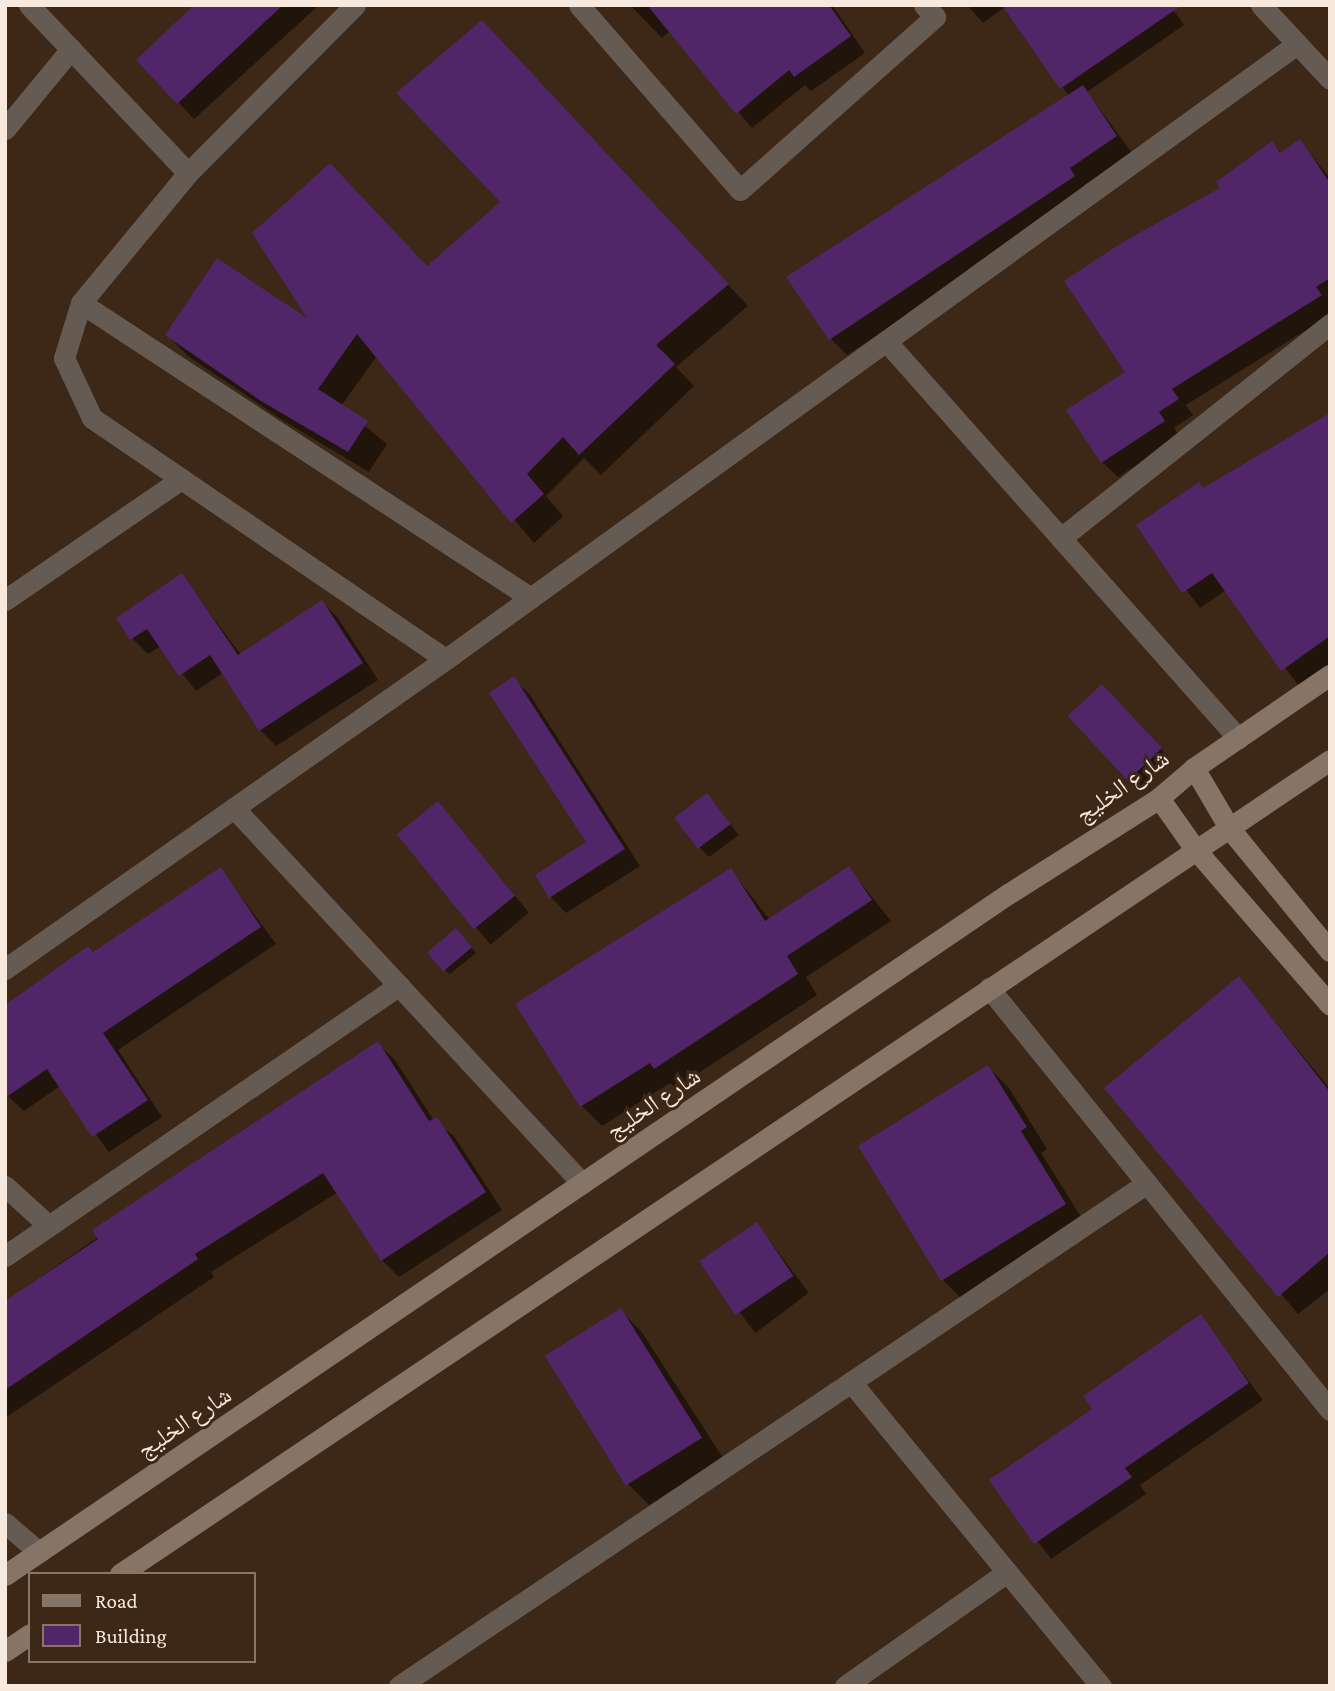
<!DOCTYPE html>
<meta charset="utf-8">
<style>
body{margin:0}
#map{position:relative;width:1335px;height:1691px;overflow:hidden;background:#3d2716;font-family:"Crimson Pro","Noto Naskh Arabic",serif}
div>[style]{position:absolute}
[style*='--x']{left:calc(var(--x)*1px);top:calc(var(--y)*1px);width:calc(var(--w)*1px);rotate:calc(var(--a)*1deg)}
.shadow>*{inset:0;background:#0007;transform-origin:0 0}
.building>*{inset:0;background:#512668;transform-origin:0 0}
.street>*{height:21px;margin:-10.5px;padding:0 10.5px;transform-origin:10.5px;border-radius:10.5px;background:#665b52}
.secondary>*{height:21px;margin:-10.5px;padding:0 10.5px;transform-origin:10.5px;border-radius:10.5px;background:#867467}
span{translate:-50% -50%;white-space:nowrap;text-align:center;line-height:1.15;-webkit-text-stroke:6px #3d2716;paint-order:stroke}
.street-label{font-size:24px;color:#f8e9de}
.frame{position:absolute;inset:0;border:7px solid #f8e9de;pointer-events:none}
.legend{position:absolute;left:28px;top:1572px;width:228px;height:91px;box-sizing:border-box;background:#3d2716;border:2px solid #887566;margin:0;padding:9px 12px;list-style:none;font-size:21px;color:#f8e9de}
.legend li{display:flex;align-items:center;gap:14px;height:35px}
.legend b{width:35px;border:2px solid #887566}
</style>
<div id="map">
<div class="shadow">
<i style="clip-path:polygon(197px 5px,319px 5px,194px 119px,138px 60px)"></i>
<i style="clip-path:polygon(630px 5px,832px 5px,865px 53px,811px 91px,805px 85px,752px 128px,670px 31px,662px 38px)"></i>
<i style="clip-path:polygon(967px 5px,1170px 5px,1184px 25px,1087px 92px,1132px 153px,1084px 185px,1090px 193px,847px 355px,831px 339px,1069px 96px,1005px 7px,983px 23px)"></i>
<i style="clip-path:polygon(503px 44px,748px 306px,676px 367px,694px 386px,601px 475px,584px 458px,546px 496px,563px 516px,534px 543px,377px 356px,341px 406px,387px 444px,369px 472px,284px 421px,188px 356px,167px 335px,313px 324px,428px 268px,503px 202px)"></i>
<i style="clip-path:polygon(1300px 142px,1330px 178px,1330px 315px,1186px 405px,1193px 415px,1174px 428px,1180px 437px,1118px 477px,1102px 462px,1128px 372px,1223px 189px,1271px 143px,1282px 154px)"></i>
<i style="clip-path:polygon(1330px 415px,1330px 664px,1299px 686px,1226px 590px,1200px 608px,1138px 526px)"></i>
<i style="clip-path:polygon(182px 576px,241px 655px,322px 602px,338px 618px,378px 680px,276px 746px,260px 730px,223px 673px,196px 691px,161px 646px,148px 654px,132px 638px)"></i>
<i style="clip-path:polygon(514px 679px,530px 695px,640px 866px,566px 913px,551px 897px,588px 843px)"></i>
<i style="clip-path:polygon(1112px 697px,1171px 759px,1140px 788px,1129px 778px)"></i>
<i style="clip-path:polygon(707px 795px,739px 835px,709px 857px,698px 846px)"></i>
<i style="left:437px;top:803px;width:143px;height:50px;rotate:50deg"></i>
<i style="clip-path:polygon(849px 868px,891px 921px,806px 977px,817px 995px,676px 1088px,670px 1083px,602px 1126px,582px 1106px,518px 1005px,731px 870px,770px 920px)"></i>
<i style="clip-path:polygon(221px 869px,276px 944px,118px 1050px,162px 1117px,109px 1152px,60px 1086px,24px 1111px,8px 1096px,5px 1006px,88px 948px,94px 954px)"></i>
<i style="clip-path:polygon(461px 935px,476px 953px,450px 974px,445px 970px)"></i>
<i style="clip-path:polygon(1239px 978px,1330px 1089px,1330px 1289px,1298px 1314px,1107px 1088px)"></i>
<i style="clip-path:polygon(377px 1043px,395px 1060px,434px 1121px,454px 1136px,502px 1210px,399px 1277px,382px 1260px,338px 1192px,211px 1272px,214px 1277px,5px 1418px,5px 1302px)"></i>
<i style="clip-path:polygon(988px 1067px,1009px 1088px,1047px 1149px,1041px 1153px,1086px 1225px,964px 1301px,943px 1280px,860px 1147px)"></i>
<i style="left:757px;top:1224px;width:86px;height:67px;rotate:53deg"></i>
<i style="clip-path:polygon(620px 1310px,641px 1331px,723px 1458px,649px 1505px,628px 1484px,547px 1357px)"></i>
<i style="clip-path:polygon(1201px 1317px,1263px 1400px,1140px 1485px,1146px 1494px,1051px 1559px,992px 1480px,1094px 1409px)"></i>
</div>
<div class="building">
<i style="clip-path:polygon(194px 5px,283px 5px,177px 104px,136px 60px)"></i>
<i style="clip-path:polygon(647px 5px,829px 5px,851px 36px,794px 77px,789px 70px,736px 114px)"></i>
<i style="clip-path:polygon(1002px 5px,1182px 5px,1060px 89px)"></i>
<i style="clip-path:polygon(482px 20px,729px 284px,656px 345px,675px 364px,579px 455px,563px 437px,527px 474px,544px 494px,511px 523px,357px 334px,318px 389px,368px 421px,348px 452px,261px 401px,165px 335px,217px 258px,307px 318px,252px 233px,330px 163px,427px 266px,500px 202px,396px 93px)"></i>
<i style="clip-path:polygon(1083px 85px,1117px 136px,1070px 168px,1075px 176px,829px 340px,786px 277px)"></i>
<i style="clip-path:polygon(1300px 139px,1330px 183px,1330px 278px,1316px 287px,1322px 295px,1172px 389px,1179px 399px,1159px 412px,1165px 421px,1101px 463px,1066px 410px,1125px 372px,1064px 281px,1123px 242px,1220px 188px,1216px 182px,1272px 141px,1280px 153px)"></i>
<i style="clip-path:polygon(1330px 413px,1330px 636px,1281px 671px,1212px 573px,1182px 593px,1136px 525px,1199px 482px,1203px 488px)"></i>
<i style="clip-path:polygon(182px 573px,238px 655px,322px 600px,363px 663px,259px 731px,210px 655px,179px 676px,147px 629px,130px 640px,116px 618px)"></i>
<i style="clip-path:polygon(514px 676px,625px 849px,549px 898px,535px 875px,586px 842px,489px 693px)"></i>
<i style="left:1102px;top:684px;width:88px;height:47px;rotate:47deg"></i>
<i style="left:707px;top:793px;width:39px;height:41px;rotate:53deg"></i>
<i style="left:438px;top:801px;width:122px;height:53px;rotate:51deg"></i>
<i style="clip-path:polygon(849px 866px,872px 900px,787px 956px,798px 974px,654px 1069px,650px 1063px,580px 1107px,515px 1004px,731px 868px,765px 921px)"></i>
<i style="clip-path:polygon(221px 867px,261px 927px,103px 1033px,148px 1100px,92px 1137px,47px 1069px,5px 1098px,5px 1005px,88px 946px,93px 952px)"></i>
<i style="left:456px;top:928px;width:25px;height:38px;rotate:50deg"></i>
<i style="clip-path:polygon(1239px 976px,1330px 1092px,1330px 1252px,1278px 1297px,1104px 1088px)"></i>
<i style="clip-path:polygon(378px 1041px,429px 1121px,437px 1117px,486px 1192px,381px 1261px,323px 1173px,195px 1254px,198px 1259px,5px 1390px,5px 1301px,98px 1239px,92px 1230px)"></i>
<i style="clip-path:polygon(988px 1065px,1027px 1127px,1021px 1131px,1066px 1204px,941px 1281px,858px 1146px)"></i>
<i style="left:757px;top:1222px;width:65px;height:70px;rotate:56deg"></i>
<i style="left:621px;top:1308px;width:153px;height:90px;rotate:58deg"></i>
<i style="clip-path:polygon(1201px 1314px,1249px 1383px,1125px 1468px,1132px 1477px,1034px 1544px,989px 1480px,1092px 1409px,1083px 1396px)"></i>
</div>
<div class="street">
<i style="--x:29;--y:5;--w:231;--a:46.6"></i>
<i style="--x:355;--y:5;--w:237;--a:134.8"></i>
<i style="--x:188;--y:173;--w:168;--a:129.5"></i>
<i style="--x:81;--y:303;--w:58;--a:107.2"></i>
<i style="--x:64;--y:358;--w:66;--a:65"></i>
<i style="--x:92;--y:418;--w:427;--a:34.3"></i>
<i style="--x:579;--y:5;--w:245;--a:49"></i>
<i style="--x:740;--y:190;--w:261;--a:-41.6"></i>
<i style="--x:935;--y:17;--w:16;--a:-133"></i>
<i style="--x:1261;--y:5;--w:101;--a:47"></i>
<i style="--x:5;--y:129;--w:104;--a:-50.5"></i>
<i style="--x:81;--y:303;--w:538;--a:33.25"></i>
<i style="--x:886;--y:341;--w:531;--a:48.44"></i>
<i style="--x:1061;--y:538;--w:344;--a:-38.5"></i>
<i style="--x:5;--y:600;--w:214;--a:-34.5"></i>
<i style="--x:234;--y:808;--w:512;--a:47.14"></i>
<i style="--x:5;--y:969;--w:548;--a:-35.11"></i>
<i style="--x:453;--y:654;--w:1041;--a:-35.86"></i>
<i style="--x:989;--y:988;--w:543;--a:51.06"></i>
<i style="--x:5;--y:1186;--w:59;--a:42.3"></i>
<i style="--x:5;--y:1256;--w:478;--a:-34.5"></i>
<i style="--x:851;--y:1382;--w:394;--a:50.6"></i>
<i style="--x:5;--y:1523;--w:45;--a:40.5"></i>
<i style="--x:399;--y:1686;--w:901;--a:-33.92"></i>
<i style="--x:845;--y:1686;--w:198;--a:-35.1"></i>
</div>
<div class="secondary">
<i style="--x:1194;--y:768;--w:71;--a:59.5"></i>
<i style="--x:1230;--y:829;--w:158;--a:50.7"></i>
<i style="--x:1159;--y:798;--w:62;--a:54.8"></i>
<i style="--x:1195;--y:849;--w:206;--a:49.1"></i>
<i style="--x:120;--y:1574;--w:1458;--a:-33.93"></i>
<i style="--x:5;--y:1575;--w:1212;--a:-34.18"></i>
<i style="--x:1008;--y:894;--w:179;--a:-32.4"></i>
<i style="--x:1159;--y:798;--w:46;--a:-40.6"></i>
<i style="--x:1194;--y:768;--w:165;--a:-34.4"></i>
<i style="--x:5;--y:1651;--w:30;--a:-34"></i>
</div>
<div class="street-label">
<span style="left:1122px;top:786px;rotate:-35deg">شارع الخليج</span>
<span style="left:653px;top:1103px;rotate:-34deg">شارع الخليج</span>
<span style="left:184px;top:1422px;rotate:-34deg">شارع الخليج</span>
</div>
<div class="frame"></div>
<ul class="legend">
<li><b style="height:9px;background:#867467"></b>Road</li>
<li><b style="height:19px;background:#512668"></b>Building</li>
</ul>
</div>
